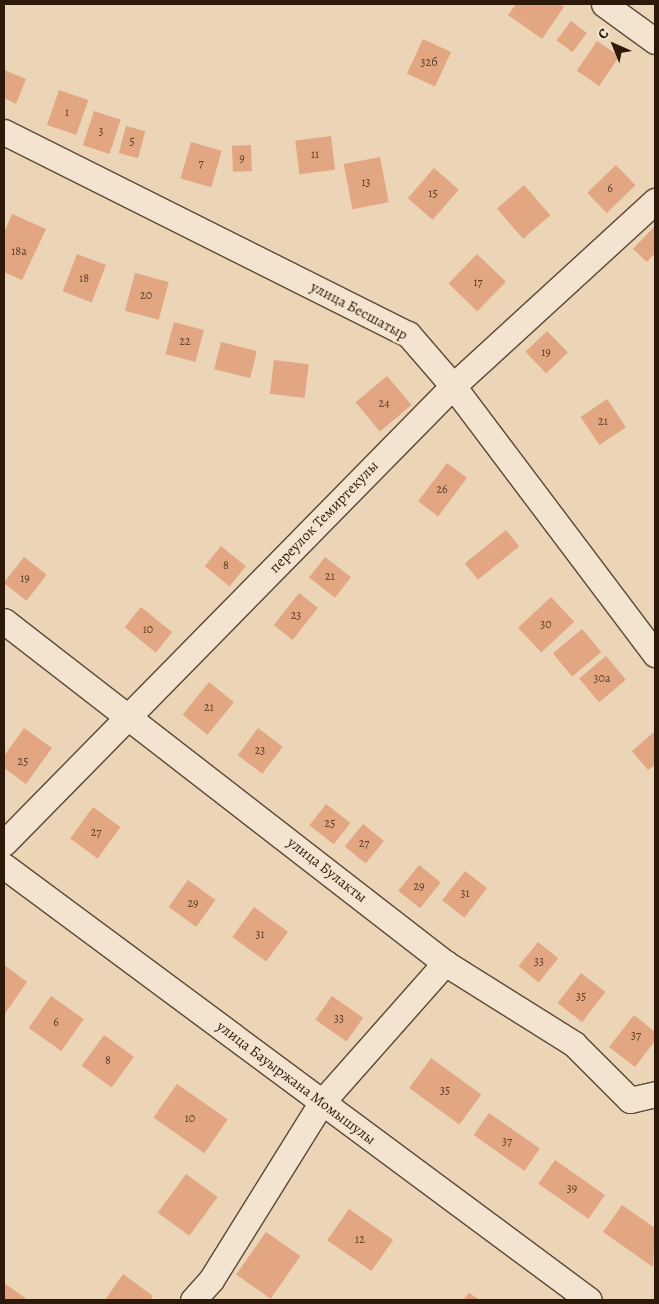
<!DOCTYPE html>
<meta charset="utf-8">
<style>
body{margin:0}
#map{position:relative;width:659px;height:1304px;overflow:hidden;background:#ebd5b6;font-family:Alegreya,serif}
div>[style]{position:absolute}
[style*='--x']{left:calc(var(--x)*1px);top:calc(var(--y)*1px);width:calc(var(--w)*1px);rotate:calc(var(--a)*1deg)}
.building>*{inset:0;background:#e2a682;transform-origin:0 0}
.roads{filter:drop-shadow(1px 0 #5c4835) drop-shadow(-1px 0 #5c4835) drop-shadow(0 1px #5c4835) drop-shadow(0 -1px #5c4835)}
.minor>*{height:25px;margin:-12.5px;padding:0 12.5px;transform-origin:12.5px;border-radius:12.5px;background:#f2e4d0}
span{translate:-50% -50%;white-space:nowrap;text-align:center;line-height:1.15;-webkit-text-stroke:4.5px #f2e4d0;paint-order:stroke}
.number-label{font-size:12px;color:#5a3c28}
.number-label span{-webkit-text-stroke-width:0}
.street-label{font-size:15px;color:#2d190a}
.frame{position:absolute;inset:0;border:5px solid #2d190a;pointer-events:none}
.north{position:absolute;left:589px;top:20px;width:50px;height:50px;-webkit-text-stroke:4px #f2e4d0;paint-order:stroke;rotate:316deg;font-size:14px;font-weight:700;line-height:20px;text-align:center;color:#2d190a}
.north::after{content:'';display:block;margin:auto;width:18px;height:22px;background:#2d190a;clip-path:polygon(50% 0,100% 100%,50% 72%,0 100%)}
</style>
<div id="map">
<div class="building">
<i style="clip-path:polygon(516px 4px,560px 4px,564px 7px,542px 39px,508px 15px)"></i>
<i style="left:571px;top:21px;width:20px;height:24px;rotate:37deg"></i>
<i style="left:423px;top:39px;width:31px;height:38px;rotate:25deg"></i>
<i style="left:597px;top:41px;width:27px;height:36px;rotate:34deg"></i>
<i style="clip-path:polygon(4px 70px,26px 79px,16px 104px,4px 98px)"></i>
<i style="left:59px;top:90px;width:31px;height:37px;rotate:19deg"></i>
<i style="left:94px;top:111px;width:28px;height:36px;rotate:18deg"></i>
<i style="left:126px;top:126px;width:20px;height:28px;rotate:15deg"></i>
<i style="left:331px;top:136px;width:34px;height:36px;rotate:83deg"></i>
<i style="left:191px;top:142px;width:32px;height:38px;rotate:16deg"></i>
<i style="left:251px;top:145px;width:26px;height:19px;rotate:88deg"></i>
<i style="left:380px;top:157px;width:46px;height:37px;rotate:79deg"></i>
<i style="left:616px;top:165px;width:28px;height:40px;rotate:46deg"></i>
<i style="left:434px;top:168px;width:33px;height:40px;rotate:41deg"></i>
<i style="left:524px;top:185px;width:40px;height:36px;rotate:49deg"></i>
<i style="clip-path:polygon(12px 214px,46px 229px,22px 280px,4px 272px,4px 233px)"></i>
<i style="clip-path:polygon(655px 226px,655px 253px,647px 262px,633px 249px)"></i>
<i style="left:77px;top:254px;width:31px;height:40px;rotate:21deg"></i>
<i style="left:477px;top:254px;width:40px;height:41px;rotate:44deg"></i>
<i style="left:135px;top:273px;width:35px;height:39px;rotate:15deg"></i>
<i style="left:174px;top:322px;width:31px;height:33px;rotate:15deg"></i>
<i style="left:547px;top:331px;width:30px;height:30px;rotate:46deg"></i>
<i style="left:221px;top:342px;width:37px;height:28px;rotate:14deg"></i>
<i style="left:274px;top:360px;width:35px;height:34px;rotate:7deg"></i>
<i style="left:387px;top:376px;width:38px;height:41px;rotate:50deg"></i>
<i style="left:607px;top:399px;width:34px;height:32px;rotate:56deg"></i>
<i style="left:447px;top:463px;width:25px;height:48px;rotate:37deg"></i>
<i style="left:506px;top:530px;width:21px;height:53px;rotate:51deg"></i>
<i style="left:221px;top:546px;width:32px;height:26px;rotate:39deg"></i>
<i style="left:24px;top:557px;width:29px;height:33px;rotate:38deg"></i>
<i style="left:325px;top:557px;width:33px;height:26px;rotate:38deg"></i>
<i style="left:299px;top:593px;width:24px;height:41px;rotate:38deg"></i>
<i style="left:551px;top:597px;width:34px;height:45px;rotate:47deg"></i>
<i style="left:141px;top:607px;width:40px;height:26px;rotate:39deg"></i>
<i style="left:582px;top:629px;width:30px;height:38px;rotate:50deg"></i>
<i style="left:606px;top:656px;width:31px;height:35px;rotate:50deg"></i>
<i style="left:209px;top:682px;width:32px;height:42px;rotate:39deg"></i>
<i style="clip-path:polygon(24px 728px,52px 748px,26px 784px,4px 768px,4px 756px)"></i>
<i style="left:258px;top:728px;width:31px;height:34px;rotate:37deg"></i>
<i style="clip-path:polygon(655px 731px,655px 765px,648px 770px,632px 751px)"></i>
<i style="left:326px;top:804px;width:31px;height:27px;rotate:38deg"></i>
<i style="left:93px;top:807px;width:34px;height:39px;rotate:36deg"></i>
<i style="left:363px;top:824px;width:27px;height:29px;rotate:39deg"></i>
<i style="left:419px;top:865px;width:28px;height:33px;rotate:39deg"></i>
<i style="left:465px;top:871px;width:28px;height:37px;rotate:38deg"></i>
<i style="left:188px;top:880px;width:34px;height:33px;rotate:36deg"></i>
<i style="left:254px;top:907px;width:42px;height:37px;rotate:36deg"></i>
<i style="left:538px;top:942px;width:26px;height:31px;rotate:39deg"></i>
<i style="clip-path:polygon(4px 965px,27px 982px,4px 1015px)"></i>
<i style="left:581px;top:973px;width:31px;height:38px;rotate:38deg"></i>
<i style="left:51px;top:996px;width:40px;height:39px;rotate:35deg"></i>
<i style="left:332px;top:996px;width:38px;height:29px;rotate:35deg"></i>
<i style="clip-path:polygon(634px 1015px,655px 1032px,655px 1041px,635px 1067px,609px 1047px)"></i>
<i style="left:104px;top:1035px;width:37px;height:38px;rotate:36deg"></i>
<i style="left:431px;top:1058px;width:62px;height:37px;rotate:36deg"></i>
<i style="left:177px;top:1084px;width:62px;height:41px;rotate:35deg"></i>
<i style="left:489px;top:1113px;width:62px;height:27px;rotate:35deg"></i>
<i style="left:555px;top:1160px;width:61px;height:29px;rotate:35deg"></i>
<i style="left:186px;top:1174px;width:39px;height:48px;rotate:36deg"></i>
<i style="clip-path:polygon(622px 1205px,655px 1228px,653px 1267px,603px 1232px)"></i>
<i style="left:349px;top:1209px;width:54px;height:38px;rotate:35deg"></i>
<i style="left:266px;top:1232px;width:42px;height:52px;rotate:35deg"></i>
<i style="clip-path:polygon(123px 1274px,153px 1296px,150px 1300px,105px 1300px)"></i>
<i style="clip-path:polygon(4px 1283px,28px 1300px,4px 1300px)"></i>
<i style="clip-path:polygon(469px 1293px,480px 1300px,463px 1300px)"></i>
</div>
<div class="roads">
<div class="minor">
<i style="--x:604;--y:4;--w:63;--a:36"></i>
<i style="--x:4;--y:132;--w:452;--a:26.6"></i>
<i style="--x:408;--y:334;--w:69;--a:49.1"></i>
<i style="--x:453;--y:386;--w:336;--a:53"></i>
<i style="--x:4;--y:621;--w:558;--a:37.79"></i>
<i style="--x:445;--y:963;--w:152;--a:32.1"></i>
<i style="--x:574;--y:1044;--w:79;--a:45"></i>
<i style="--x:630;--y:1100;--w:26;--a:-13"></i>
<i style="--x:4;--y:843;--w:641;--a:-45.51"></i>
<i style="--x:453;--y:386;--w:274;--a:-42.5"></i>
<i style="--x:4;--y:866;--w:728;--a:36.57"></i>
<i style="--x:193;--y:1300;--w:27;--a:-48"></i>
<i style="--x:211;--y:1280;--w:210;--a:-58.1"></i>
<i style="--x:322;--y:1102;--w:186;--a:-48.5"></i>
</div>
</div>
<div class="number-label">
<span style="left:429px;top:63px">32б</span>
<span style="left:67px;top:113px">1</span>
<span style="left:101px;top:132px">3</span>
<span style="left:132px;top:142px">5</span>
<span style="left:315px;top:155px">11</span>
<span style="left:242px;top:159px">9</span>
<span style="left:201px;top:164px">7</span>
<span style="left:366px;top:183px">13</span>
<span style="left:610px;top:189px">6</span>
<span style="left:433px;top:194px">15</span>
<span style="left:19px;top:252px">18а</span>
<span style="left:84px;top:279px">18</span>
<span style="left:478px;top:283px">17</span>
<span style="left:146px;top:296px">20</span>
<span style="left:185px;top:342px">22</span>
<span style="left:546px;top:353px">19</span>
<span style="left:384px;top:404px">24</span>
<span style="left:603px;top:422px">21</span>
<span style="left:442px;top:490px">26</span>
<span style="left:226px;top:566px">8</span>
<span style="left:330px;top:577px">21</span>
<span style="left:25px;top:579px">19</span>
<span style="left:296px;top:616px">23</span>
<span style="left:546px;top:625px">30</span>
<span style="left:148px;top:630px">10</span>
<span style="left:602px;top:679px">30а</span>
<span style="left:209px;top:708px">21</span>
<span style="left:260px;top:751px">23</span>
<span style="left:23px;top:762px">25</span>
<span style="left:330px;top:824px">25</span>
<span style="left:96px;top:833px">27</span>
<span style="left:364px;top:844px">27</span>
<span style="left:419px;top:887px">29</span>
<span style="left:465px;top:894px">31</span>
<span style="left:193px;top:904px">29</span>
<span style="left:260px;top:935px">31</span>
<span style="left:539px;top:962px">33</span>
<span style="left:581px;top:997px">35</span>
<span style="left:339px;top:1019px">33</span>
<span style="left:56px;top:1023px">6</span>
<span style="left:636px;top:1036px">37</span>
<span style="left:108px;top:1061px">8</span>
<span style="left:445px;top:1091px">35</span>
<span style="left:190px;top:1119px">10</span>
<span style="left:507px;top:1142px">37</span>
<span style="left:572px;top:1189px">39</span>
<span style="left:360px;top:1240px">12</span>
</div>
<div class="street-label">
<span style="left:359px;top:311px;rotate:28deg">улица Бесшатыр</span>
<span style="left:324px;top:517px;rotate:-46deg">переулок Темиртекулы</span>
<span style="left:327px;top:870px;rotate:38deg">улица Булакты</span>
<span style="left:296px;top:1083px;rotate:37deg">улица Бауыржана Момышулы</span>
</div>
<div class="frame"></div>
<div class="north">С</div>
</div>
